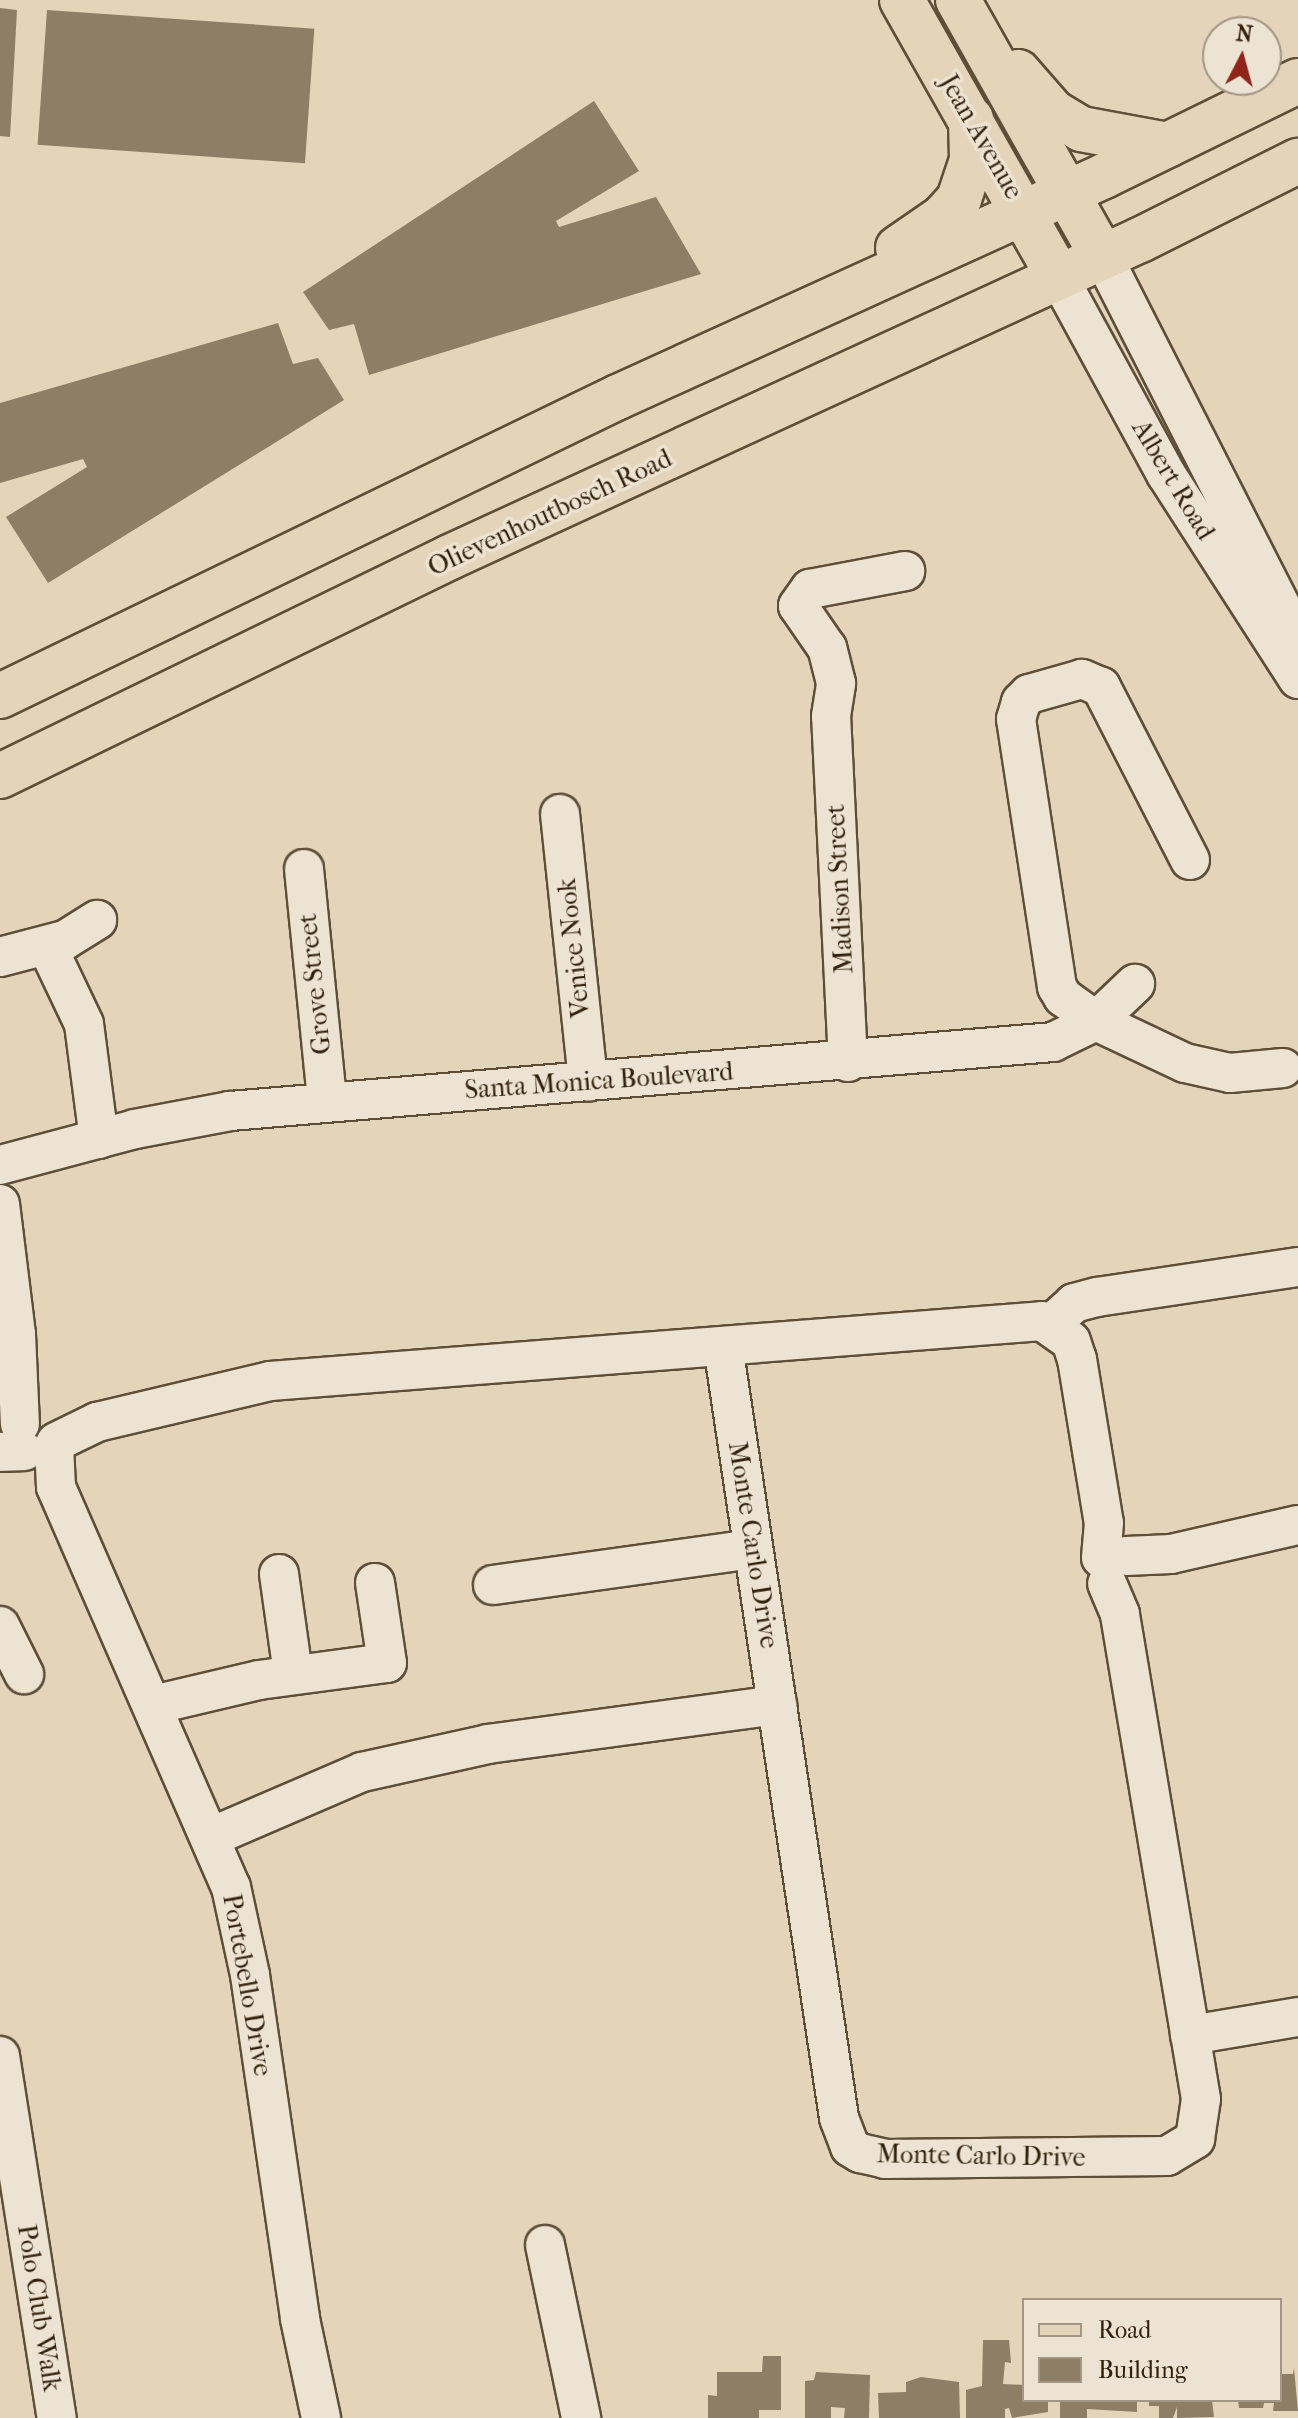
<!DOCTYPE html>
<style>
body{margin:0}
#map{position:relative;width:1298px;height:2418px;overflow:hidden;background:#e4d4ba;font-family:"IM FELL French Canon",serif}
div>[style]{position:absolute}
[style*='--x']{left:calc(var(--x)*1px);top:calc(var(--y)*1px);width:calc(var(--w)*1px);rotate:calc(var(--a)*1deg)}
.building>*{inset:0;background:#8e7e66;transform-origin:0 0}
.roads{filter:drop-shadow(2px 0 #5e4e38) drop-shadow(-2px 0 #5e4e38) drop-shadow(0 2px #5e4e38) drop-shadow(0 -2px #5e4e38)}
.minor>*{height:38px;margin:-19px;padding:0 19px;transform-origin:19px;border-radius:19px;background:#ede3d2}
.major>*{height:44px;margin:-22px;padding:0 22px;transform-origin:22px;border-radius:22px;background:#e4d4ba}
span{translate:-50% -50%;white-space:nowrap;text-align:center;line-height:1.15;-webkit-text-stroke:7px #ede3d2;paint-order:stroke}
.street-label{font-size:26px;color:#31210c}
.legend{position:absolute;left:1022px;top:2298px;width:260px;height:104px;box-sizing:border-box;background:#ede3d2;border:2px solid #a29583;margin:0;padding:10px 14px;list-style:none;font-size:24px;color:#31210c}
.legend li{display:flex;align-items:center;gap:16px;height:40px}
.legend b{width:40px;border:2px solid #a29583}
.north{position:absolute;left:1202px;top:16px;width:80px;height:80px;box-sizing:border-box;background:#ede3d2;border:2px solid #a29583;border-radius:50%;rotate:6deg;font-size:22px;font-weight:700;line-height:32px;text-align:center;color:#31210c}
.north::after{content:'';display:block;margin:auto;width:28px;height:36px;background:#8f2418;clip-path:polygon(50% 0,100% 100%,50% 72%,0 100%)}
</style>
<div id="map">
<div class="building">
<i style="clip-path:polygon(0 8px,17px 10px,10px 137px,0 136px)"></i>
<i style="left:47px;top:10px;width:268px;height:135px;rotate:4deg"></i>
<i style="clip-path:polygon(594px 101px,639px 171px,556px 221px,559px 227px,656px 197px,701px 274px,369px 375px,354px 324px,329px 330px,303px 292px)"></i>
<i style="clip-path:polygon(278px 323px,293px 364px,318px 358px,344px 400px,48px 583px,6px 517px,87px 467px,83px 459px,0 483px,0 403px)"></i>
<i style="clip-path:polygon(983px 2340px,1009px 2340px,1011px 2363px,1005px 2362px,1003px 2384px,1024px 2385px,1024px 2400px,1048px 2400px,1048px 2412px,1012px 2418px,1009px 2408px,1005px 2409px,1005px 2418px,966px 2418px,966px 2390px,982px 2386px)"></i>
<i style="clip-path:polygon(763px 2356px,781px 2356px,781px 2410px,759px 2410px,759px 2418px,708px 2418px,708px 2395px,717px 2396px,717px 2372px,762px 2372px)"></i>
<i style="clip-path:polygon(1294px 2368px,1298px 2411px,1273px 2411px,1274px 2403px,1264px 2403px,1263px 2408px,1239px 2408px,1238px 2400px,1280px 2400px,1280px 2374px,1293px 2374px)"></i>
<i style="clip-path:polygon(816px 2372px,870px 2375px,869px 2418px,844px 2418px,845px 2408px,831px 2407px,831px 2418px,805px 2418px,805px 2381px,814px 2380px)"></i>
<i style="clip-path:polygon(921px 2377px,959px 2382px,960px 2418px,879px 2418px,878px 2393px,906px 2392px,906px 2382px)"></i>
<i style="clip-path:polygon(1060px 2400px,1137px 2400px,1137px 2412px,1087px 2409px,1087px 2418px,1060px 2418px)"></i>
<i style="clip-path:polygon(1149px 2400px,1212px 2400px,1214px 2417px,1177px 2418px,1177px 2407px,1173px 2418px,1159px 2418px,1159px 2406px,1149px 2406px)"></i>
</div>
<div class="roads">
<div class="minor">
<i style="--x:1103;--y:257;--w:430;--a:63"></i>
<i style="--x:1058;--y:276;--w:226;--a:61.4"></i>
<i style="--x:1166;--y:474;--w:244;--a:57.2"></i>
<i style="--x:560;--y:814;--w:269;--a:84"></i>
<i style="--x:1190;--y:860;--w:195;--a:-117.2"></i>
<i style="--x:1101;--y:687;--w:21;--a:-157"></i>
<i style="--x:1082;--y:679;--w:55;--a:164.2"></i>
<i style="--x:1029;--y:694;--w:11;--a:135"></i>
<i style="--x:1021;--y:702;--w:18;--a:106"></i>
<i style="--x:1016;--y:719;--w:271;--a:81.3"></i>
<i style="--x:1057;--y:987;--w:12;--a:59"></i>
<i style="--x:1063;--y:997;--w:41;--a:36"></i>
<i style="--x:1096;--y:1021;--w:98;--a:25.3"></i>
<i style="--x:1185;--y:1063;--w:46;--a:12.5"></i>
<i style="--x:1230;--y:1073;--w:53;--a:-5.4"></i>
<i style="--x:304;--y:869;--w:232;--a:84.3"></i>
<i style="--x:47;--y:946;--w:86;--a:64.6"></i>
<i style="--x:84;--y:1024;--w:116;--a:82.6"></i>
<i style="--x:0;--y:957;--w:67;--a:-14.7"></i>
<i style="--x:65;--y:940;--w:38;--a:-32"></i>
<i style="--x:848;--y:1062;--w:346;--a:-92.8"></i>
<i style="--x:831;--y:716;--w:33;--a:-81"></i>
<i style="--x:836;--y:683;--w:36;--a:-104"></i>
<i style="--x:827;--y:648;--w:51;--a:-124.6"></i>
<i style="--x:798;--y:606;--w:21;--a:-55"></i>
<i style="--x:810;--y:589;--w:97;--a:-10.7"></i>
<i style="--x:0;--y:1165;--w:140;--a:-14.9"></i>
<i style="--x:135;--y:1129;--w:97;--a:-10.7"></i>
<i style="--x:230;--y:1111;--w:826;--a:-4.79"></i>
<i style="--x:1053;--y:1042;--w:48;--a:-26"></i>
<i style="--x:1096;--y:1021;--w:54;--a:-43.5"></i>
<i style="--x:0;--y:1204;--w:131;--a:83"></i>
<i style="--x:16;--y:1334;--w:90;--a:87.5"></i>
<i style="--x:1051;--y:1324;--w:31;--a:-42"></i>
<i style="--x:1074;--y:1303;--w:24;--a:-15"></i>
<i style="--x:1097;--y:1297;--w:203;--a:-8.5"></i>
<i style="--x:723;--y:1346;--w:781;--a:81.45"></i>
<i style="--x:839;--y:2118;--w:31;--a:69"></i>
<i style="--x:850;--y:2147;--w:12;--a:31"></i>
<i style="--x:860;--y:2153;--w:26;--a:13"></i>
<i style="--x:885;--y:2159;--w:282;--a:-0.6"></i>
<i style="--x:1167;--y:2156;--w:33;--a:-31"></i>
<i style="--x:1195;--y:2139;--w:40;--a:-81.5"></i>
<i style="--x:1201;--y:2099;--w:492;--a:-99.5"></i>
<i style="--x:1120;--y:1614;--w:33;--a:-113"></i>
<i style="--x:56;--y:1442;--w:46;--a:-26"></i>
<i style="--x:97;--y:1422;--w:178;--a:-13.3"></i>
<i style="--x:270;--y:1381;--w:774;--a:-4.44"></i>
<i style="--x:1042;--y:1321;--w:35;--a:35"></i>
<i style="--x:1071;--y:1341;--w:19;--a:72"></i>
<i style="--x:1077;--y:1359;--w:166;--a:80.7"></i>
<i style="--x:1104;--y:1523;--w:35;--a:95"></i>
<i style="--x:54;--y:1446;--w:41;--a:87.2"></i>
<i style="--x:56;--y:1487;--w:437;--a:66.4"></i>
<i style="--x:231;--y:1887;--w:90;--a:77.8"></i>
<i style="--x:250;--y:1975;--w:348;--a:81.7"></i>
<i style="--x:300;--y:2319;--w:101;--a:78"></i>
<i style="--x:0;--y:1452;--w:24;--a:-2"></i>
<i style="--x:1126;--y:1556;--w:45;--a:-2.5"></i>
<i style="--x:1171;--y:1554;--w:130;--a:-12.9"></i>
<i style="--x:279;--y:1574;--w:101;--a:82"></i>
<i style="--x:493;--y:1585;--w:262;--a:-7.9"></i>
<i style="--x:0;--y:1626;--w:54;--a:63.4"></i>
<i style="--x:153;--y:1705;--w:109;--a:-13.3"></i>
<i style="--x:259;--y:1680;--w:129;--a:-7.6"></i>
<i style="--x:387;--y:1663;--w:81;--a:-98.5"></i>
<i style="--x:211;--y:1837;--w:164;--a:-23.3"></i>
<i style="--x:362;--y:1772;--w:129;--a:-12.5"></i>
<i style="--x:488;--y:1744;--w:292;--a:-7.7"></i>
<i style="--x:1190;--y:2035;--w:109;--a:-9.5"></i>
<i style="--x:0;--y:2056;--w:366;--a:81.1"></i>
<i style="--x:545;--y:2245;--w:177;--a:78.2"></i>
</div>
<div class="major">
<i style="--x:902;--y:0;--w:317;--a:60.5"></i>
<i style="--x:958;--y:0;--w:295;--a:60.6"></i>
<i style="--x:1018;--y:72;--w:53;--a:48.8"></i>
<i style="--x:1053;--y:112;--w:33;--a:31"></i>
<i style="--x:1081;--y:129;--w:88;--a:10.4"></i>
<i style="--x:898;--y:248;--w:55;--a:-34.6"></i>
<i style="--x:943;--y:217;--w:24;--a:-48"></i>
<i style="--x:959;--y:199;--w:41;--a:-71.6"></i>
<i style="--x:972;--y:160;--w:41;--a:-91.4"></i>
<i style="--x:0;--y:696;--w:687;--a:-25.82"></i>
<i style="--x:618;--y:397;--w:534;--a:-24.45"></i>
<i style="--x:1104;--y:176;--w:216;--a:-26.1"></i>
<i style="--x:0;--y:776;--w:500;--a:-25.95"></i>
<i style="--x:450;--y:557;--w:759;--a:-24.68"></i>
<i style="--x:1140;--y:240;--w:177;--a:-26.6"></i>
</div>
</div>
<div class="street-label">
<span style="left:981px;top:137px;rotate:60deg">Jean Avenue</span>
<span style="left:1173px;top:480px;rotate:59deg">Albert Road</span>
<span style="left:550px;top:513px;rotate:-25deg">Olievenhoutbosch Road</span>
<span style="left:840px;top:889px;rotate:-93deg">Madison Street</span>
<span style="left:574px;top:948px;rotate:-96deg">Venice Nook</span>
<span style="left:315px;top:984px;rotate:-96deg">Grove Street</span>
<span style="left:599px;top:1081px;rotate:-4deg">Santa Monica Boulevard</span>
<span style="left:753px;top:1545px;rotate:81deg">Monte Carlo Drive</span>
<span style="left:247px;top:1985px;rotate:80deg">Portebello Drive</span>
<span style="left:981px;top:2156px;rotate:1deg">Monte Carlo Drive</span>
<span style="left:39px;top:2308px;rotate:81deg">Polo Club Walk</span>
</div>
<ul class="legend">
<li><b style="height:10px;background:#e4d4ba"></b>Road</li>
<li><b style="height:22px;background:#8e7e66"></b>Building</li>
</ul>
<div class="north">N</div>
</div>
